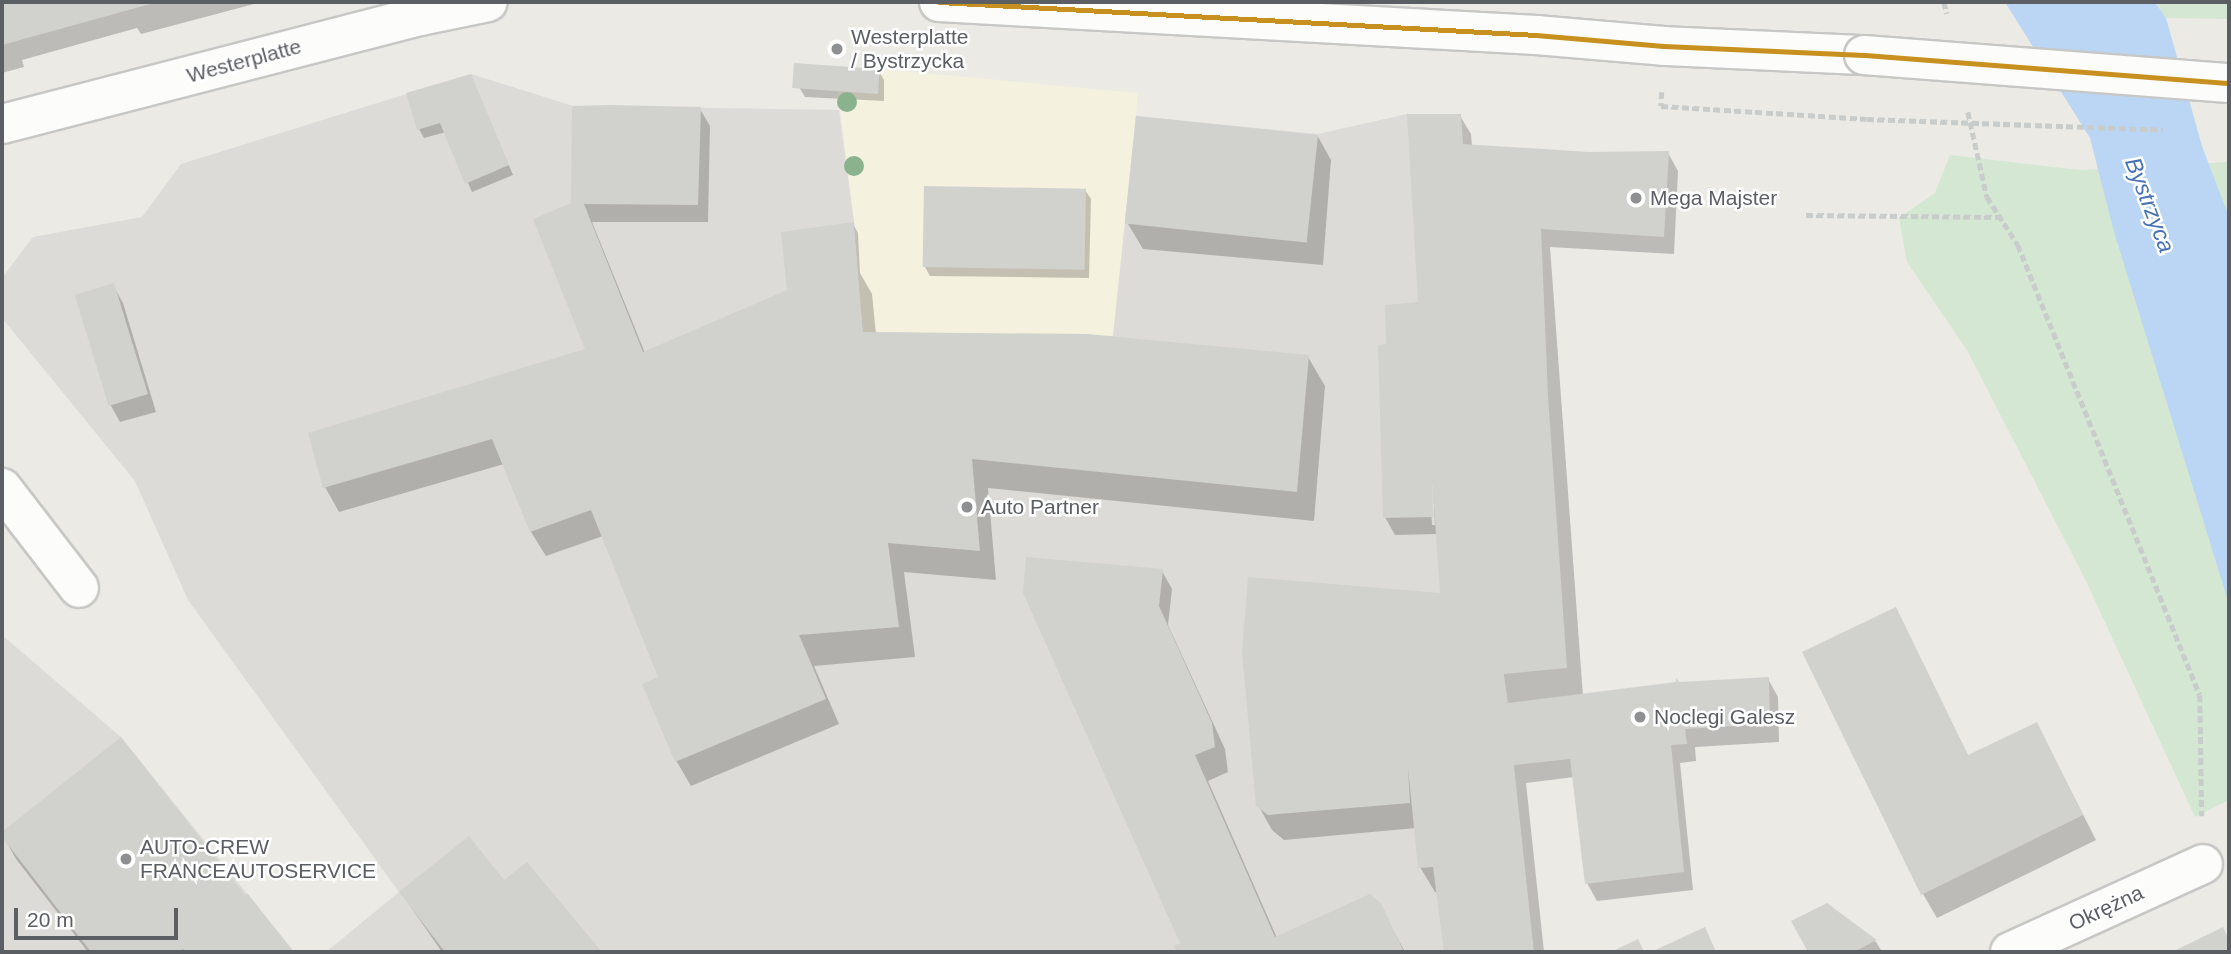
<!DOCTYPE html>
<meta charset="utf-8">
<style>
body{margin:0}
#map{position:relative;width:2231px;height:954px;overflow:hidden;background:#ebeae5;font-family:Arial,sans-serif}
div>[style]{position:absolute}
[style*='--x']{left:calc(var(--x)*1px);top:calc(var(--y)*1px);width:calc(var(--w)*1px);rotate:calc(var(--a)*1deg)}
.commercial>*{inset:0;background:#f4f1df}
.industrial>*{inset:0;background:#dcdbd7}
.green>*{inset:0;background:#d4e7d3}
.water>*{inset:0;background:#bbd6f4}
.shadow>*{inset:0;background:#0003}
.building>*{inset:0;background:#d1d1ce;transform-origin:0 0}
.path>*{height:4.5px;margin-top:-2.25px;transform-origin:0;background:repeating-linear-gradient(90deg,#c8ccca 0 7px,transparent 0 10.5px)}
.roads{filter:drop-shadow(2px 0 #c7c7c6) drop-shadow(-2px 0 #c7c7c6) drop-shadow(0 2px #c7c7c6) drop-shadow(0 -2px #c7c7c6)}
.minor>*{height:38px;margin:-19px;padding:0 19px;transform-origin:19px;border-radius:19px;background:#fcfcfb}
.tertiary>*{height:38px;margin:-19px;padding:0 19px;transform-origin:19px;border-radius:19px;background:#fcfcfb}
.path-bridge>*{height:4.5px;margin-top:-2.25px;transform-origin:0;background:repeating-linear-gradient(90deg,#c8ccca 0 7px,transparent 0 10.5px)}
.bridges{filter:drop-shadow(2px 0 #c7c7c6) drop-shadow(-2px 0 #c7c7c6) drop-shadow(0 2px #c7c7c6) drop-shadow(0 -2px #c7c7c6)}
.tertiary-bridge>*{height:38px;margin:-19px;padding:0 19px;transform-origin:19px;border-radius:19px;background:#fcfcfb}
.bus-1>*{height:5px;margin:-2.5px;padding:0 2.5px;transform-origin:2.5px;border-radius:2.5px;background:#c8901e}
.trees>*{width:20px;height:20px;margin:-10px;border-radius:50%;background:#8ab28c}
.dots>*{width:19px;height:19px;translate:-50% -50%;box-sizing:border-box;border:4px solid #fff;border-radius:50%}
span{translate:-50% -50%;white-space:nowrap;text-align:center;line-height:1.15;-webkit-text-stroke:5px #fff;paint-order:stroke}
.poi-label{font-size:21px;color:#5b5e63}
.left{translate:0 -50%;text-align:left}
.street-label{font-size:21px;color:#5b5e63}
.water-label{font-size:23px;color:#4773b4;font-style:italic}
.frame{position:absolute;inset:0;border:4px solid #5b5e63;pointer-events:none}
.scale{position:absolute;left:14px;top:908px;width:164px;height:32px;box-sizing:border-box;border:4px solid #5b5e63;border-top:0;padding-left:9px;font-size:21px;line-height:24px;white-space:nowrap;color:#5b5e63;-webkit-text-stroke:5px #fff;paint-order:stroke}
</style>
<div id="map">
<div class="commercial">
<i style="clip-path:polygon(880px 69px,1138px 93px,1114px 336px,863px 332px,854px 222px,838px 91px,879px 92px)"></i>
</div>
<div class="industrial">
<i style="clip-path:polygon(471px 74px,573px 106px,839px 110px,854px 222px,863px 332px,1113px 336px,1136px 116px,1318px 134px,1407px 114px,1461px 114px,1467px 264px,1485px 495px,1534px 952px,326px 952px,399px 892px,188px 600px,135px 481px,2px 318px,2px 278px,33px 237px,142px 217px,181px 164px)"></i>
<i style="clip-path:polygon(2px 635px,121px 737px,294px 952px,2px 952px)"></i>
</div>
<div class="green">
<i style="clip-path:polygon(2156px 2px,2229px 2px,2229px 19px,2166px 18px)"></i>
<i style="clip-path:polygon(1950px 155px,2080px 170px,2229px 162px,2229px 800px,2195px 817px,2085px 579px,1968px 352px,1907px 262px,1899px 218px,1935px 193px)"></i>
</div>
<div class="water">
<i style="clip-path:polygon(2005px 2px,2155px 2px,2166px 18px,2202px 146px,2229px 217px,2229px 604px,2114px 232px,2090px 138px)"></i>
</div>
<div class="shadow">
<i style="clip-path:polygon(2px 2px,262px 2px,141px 34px,137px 28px,22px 60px,24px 67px,2px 73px)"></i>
<i style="clip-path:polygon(879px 71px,884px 80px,884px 101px,805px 97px,799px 87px)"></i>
<i style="clip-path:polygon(475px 86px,513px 175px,472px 192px,446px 132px,424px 138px,419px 129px)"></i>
<i style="clip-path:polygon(700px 109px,710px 126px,708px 222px,592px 222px,645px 353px,790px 291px,853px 224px,858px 233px,860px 273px,872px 294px,876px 334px,1308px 357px,1325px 386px,1314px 521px,988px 488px,996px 580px,904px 572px,915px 657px,814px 666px,839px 724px,691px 786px,677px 762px,644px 685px,660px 678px,603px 536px,546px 556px,531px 532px,504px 464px,339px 512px,325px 487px,587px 351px,572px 205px)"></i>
<i style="clip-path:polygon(evenodd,1460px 116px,1471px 134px,1472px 146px,1589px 153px,1668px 153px,1678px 171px,1674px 254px,1550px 247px,1583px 696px,1768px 679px,1778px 697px,1779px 742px,1695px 747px,1696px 761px,1680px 763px,1693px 890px,1597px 901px,1587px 883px,1574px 777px,1526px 783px,1544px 952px,1446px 952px,1438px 892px,1435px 892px,1420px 867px,1416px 828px,1284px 840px,1272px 830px,1258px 805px,1442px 595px,1438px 534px,1395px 535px,1385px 517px,1389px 346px,1421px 309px,1460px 116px,1427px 425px,1430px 429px,1435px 525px,1432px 525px,1427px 425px)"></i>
<i style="clip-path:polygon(1317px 135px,1331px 160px,1323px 265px,1143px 249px,1128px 224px)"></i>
<i style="clip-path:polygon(1085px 190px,1091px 199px,1089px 278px,930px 276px,925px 267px)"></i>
<i style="clip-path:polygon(113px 285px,123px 303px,156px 412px,120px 422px,110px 404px)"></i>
<i style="clip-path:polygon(1162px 571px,1172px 589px,1168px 625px,1225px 749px,1228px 772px,1208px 781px,1277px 938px,1379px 904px,1405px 952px,1179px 952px,1177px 946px,1183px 943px,1053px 655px)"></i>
<i style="clip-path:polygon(1895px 609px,1969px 757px,2037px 724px,2096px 840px,1937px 918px,1923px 894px)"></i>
<i style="clip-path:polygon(121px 739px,244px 898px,247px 896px,291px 952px,88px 952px,16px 859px,2px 834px)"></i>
<i style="clip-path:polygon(527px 865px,599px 952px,442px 952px,401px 893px,504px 883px)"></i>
<i style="clip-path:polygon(1826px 905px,1876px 942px,1881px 950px,1810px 952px,1793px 922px)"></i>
</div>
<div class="building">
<i style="clip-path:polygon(2px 2px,154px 2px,154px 3px,2px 45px)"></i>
<i style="left:794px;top:63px;width:86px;height:25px;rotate:4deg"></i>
<i style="clip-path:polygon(471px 74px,509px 165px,465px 184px,440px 123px,417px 130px,406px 93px)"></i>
<i style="clip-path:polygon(610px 105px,701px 107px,698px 205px,584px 204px,643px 352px,787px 290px,781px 232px,854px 222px,863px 332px,1087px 334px,1309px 355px,1297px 492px,972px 459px,980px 551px,888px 543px,899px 627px,799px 635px,826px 699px,675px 762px,642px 684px,658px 677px,591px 510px,530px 532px,492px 439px,323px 488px,308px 433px,585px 349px,533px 219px,571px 203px,572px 106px)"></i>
<i style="clip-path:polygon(1407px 114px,1461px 114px,1463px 144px,1589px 152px,1669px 151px,1664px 237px,1541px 229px,1548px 396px,1567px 668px,1504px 674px,1508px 703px,1676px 682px,1676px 678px,1679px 682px,1769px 677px,1770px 724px,1685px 729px,1687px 744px,1671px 745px,1684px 872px,1585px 884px,1570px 759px,1514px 765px,1534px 952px,1444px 952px,1433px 867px,1418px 868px,1408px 767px,1410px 803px,1268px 815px,1256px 806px,1242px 651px,1248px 577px,1440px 593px,1432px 477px,1433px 517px,1383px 518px,1378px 345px,1386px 344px,1385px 305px,1418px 302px)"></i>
<i style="left:1136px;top:116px;width:183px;height:108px;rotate:6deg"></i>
<i style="left:924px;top:186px;width:162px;height:81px;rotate:1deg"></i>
<i style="left:114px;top:283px;width:116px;height:41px;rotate:73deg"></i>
<i style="clip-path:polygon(1026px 557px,1163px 569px,1159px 606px,1212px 723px,1215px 747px,1195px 755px,1275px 937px,1370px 894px,1381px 903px,1404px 952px,1177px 952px,1174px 946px,1180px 943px,1023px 593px)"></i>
<i style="clip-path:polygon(1896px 607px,1968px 755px,2037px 722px,2083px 815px,1921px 895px,1802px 652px)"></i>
<i style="clip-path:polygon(121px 737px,245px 895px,247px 893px,294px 952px,185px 952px,183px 949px,179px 952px,91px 952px,2px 837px,2px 832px)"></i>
<i style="clip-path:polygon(469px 836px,504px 880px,527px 862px,602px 952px,445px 952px,399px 892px)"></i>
<i style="clip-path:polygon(1827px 903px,1851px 921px,1877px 940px,1854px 952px,1808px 952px,1791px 921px)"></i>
<i style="clip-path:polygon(1705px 927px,1716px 952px,1651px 952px)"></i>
<i style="clip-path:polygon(2223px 927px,2229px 940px,2229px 952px,2172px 952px)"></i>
<i style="clip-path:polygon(1638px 939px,1644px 952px,1611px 952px)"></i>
</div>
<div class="path">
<i style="--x:1944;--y:2;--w:12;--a:76"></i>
<i style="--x:1662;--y:92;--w:14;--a:94"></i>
<i style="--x:1661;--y:106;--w:206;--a:3.6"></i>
<i style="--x:1968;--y:112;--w:87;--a:77.4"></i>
<i style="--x:1987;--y:197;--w:57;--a:57.1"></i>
<i style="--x:2018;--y:245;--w:485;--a:68"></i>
<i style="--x:2200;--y:695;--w:121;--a:89.1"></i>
<i style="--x:1806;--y:215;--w:194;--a:0.6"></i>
</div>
<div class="roads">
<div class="minor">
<i style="--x:2;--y:488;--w:126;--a:52.4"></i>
<i style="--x:2010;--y:952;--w:212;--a:-24.5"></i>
</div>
<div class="tertiary">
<i style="--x:939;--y:2;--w:598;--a:3.16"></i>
<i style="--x:1536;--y:35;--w:128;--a:4.9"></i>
<i style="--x:1664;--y:46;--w:200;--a:2.6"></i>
<i style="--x:2;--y:124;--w:432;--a:-14.5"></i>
<i style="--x:420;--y:16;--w:69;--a:-11.6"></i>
</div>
</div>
<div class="path-bridge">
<i style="--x:1867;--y:119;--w:296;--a:2.1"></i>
</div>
<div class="bridges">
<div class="tertiary-bridge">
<i style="--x:1864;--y:55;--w:366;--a:4.4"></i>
</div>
</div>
<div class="bus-1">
<i style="--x:939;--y:2;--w:598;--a:3.16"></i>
<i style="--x:1536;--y:35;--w:128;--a:4.9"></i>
<i style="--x:1664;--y:46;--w:200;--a:2.6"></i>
<i style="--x:1864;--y:55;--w:366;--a:4.4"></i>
</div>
<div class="trees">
<i style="left:847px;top:102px"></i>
<i style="left:854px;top:166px"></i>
</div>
<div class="dots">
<i style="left:837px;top:49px;background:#8d8f90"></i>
<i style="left:1636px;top:198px;background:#8d8f90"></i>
<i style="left:967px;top:507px;background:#8d8f90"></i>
<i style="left:1640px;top:717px;background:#8d8f90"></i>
<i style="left:126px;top:859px;background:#8d8f90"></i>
</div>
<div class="poi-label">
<span class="left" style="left:851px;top:49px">Westerplatte<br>/ Bystrzycka</span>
<span class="left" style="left:1650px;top:198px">Mega Majster</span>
<span class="left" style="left:981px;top:507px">Auto Partner</span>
<span class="left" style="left:1654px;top:717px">Noclegi Galesz</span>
<span class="left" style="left:140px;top:859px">AUTO-CREW<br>FRANCEAUTOSERVICE</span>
</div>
<div class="street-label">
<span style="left:244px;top:61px;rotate:-15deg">Westerplatte</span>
<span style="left:2106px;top:908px;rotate:-25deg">Okrężna</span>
</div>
<div class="water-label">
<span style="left:2150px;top:205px;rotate:69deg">Bystrzyca</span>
</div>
<div class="frame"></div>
<div class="scale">20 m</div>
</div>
